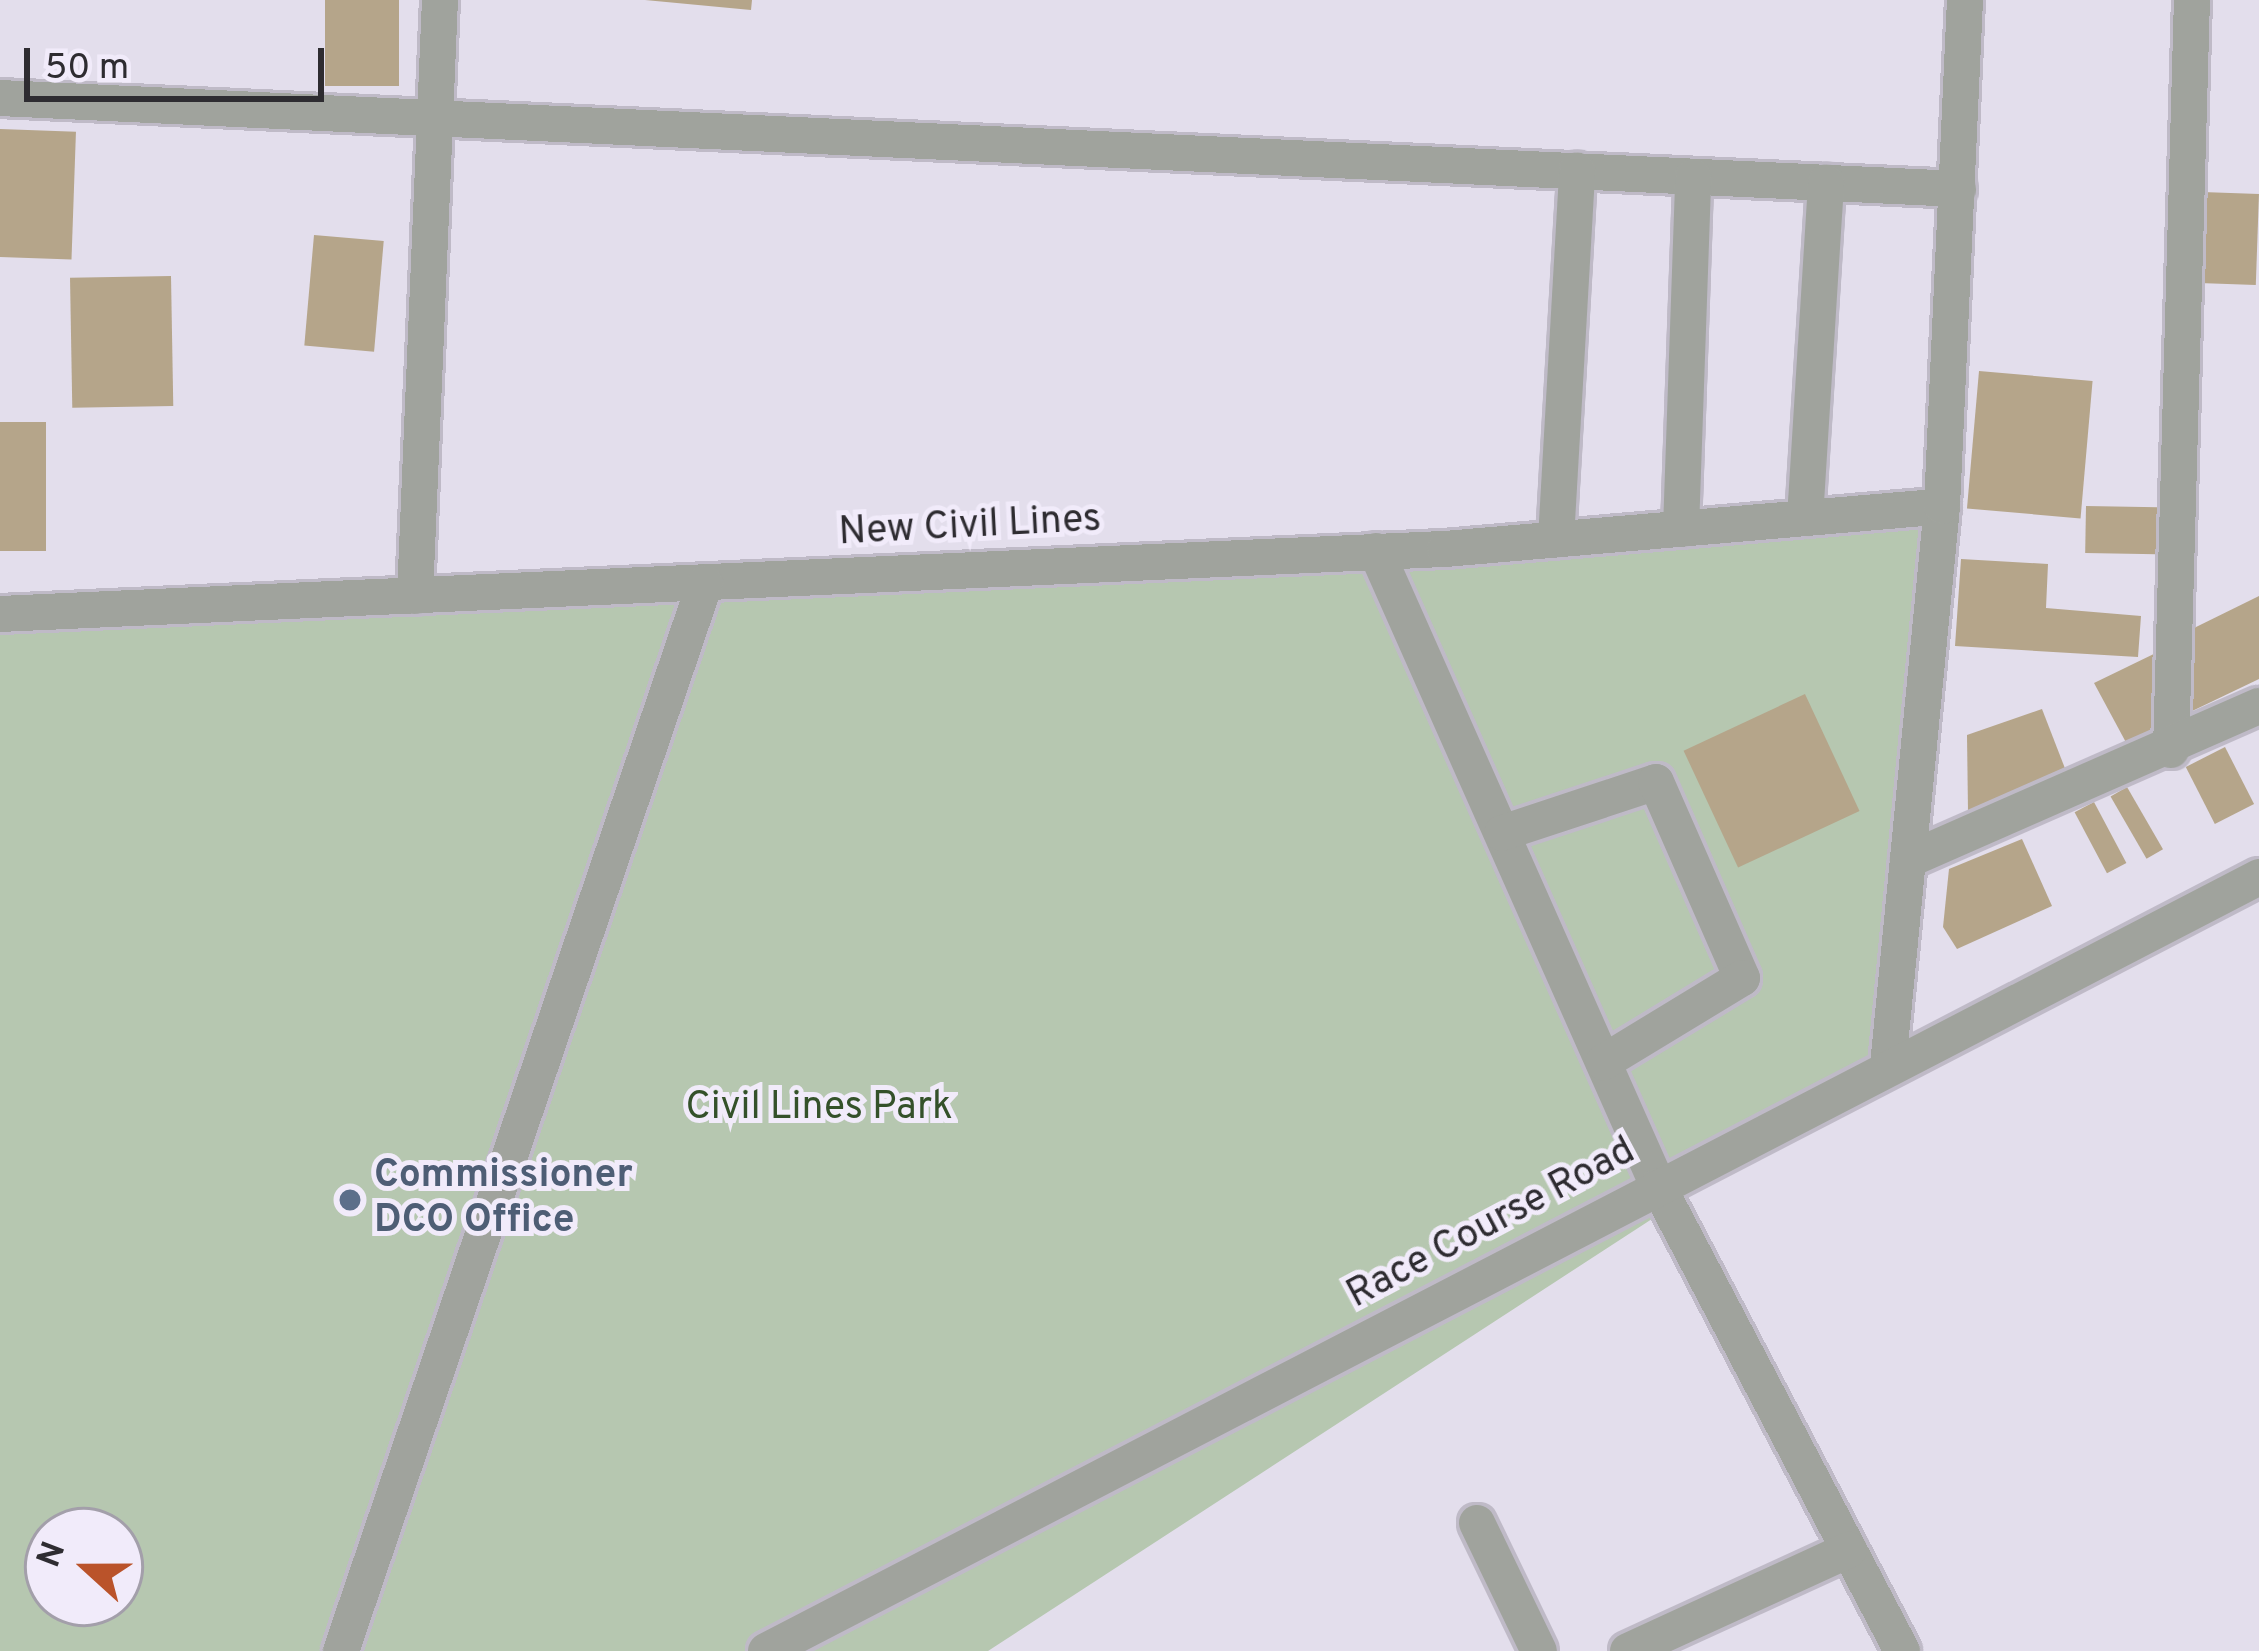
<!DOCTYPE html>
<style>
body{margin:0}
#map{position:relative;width:2259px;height:1651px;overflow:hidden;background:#e3deec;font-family:Overpass,sans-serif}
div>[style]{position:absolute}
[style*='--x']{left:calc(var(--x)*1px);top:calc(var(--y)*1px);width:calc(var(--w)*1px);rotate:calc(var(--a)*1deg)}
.green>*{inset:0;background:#b6c7b0}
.building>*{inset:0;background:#b5a58a;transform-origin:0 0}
.roads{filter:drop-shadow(3px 0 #bfbac7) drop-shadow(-3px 0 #bfbac7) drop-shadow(0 3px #bfbac7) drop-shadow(0 -3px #bfbac7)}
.minor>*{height:36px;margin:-18px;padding:0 18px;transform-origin:18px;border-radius:18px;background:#a0a39d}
.dots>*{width:33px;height:33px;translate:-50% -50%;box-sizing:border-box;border:6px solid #f1ebfa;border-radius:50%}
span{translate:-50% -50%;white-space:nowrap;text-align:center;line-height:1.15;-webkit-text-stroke:10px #f1ebfa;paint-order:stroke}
.street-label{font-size:39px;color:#2e2c31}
.park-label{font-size:39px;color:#34512a}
.service-label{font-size:39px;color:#4e5e75;font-weight:700}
.left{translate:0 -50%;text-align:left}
.north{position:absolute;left:24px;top:1507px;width:120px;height:120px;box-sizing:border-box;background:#f1ebfa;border:3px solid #a39faa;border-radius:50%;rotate:291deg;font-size:33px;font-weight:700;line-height:48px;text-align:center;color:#2e2c31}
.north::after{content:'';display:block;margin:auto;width:42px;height:54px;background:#ba532a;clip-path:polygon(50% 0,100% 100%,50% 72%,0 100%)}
.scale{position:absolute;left:24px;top:48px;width:300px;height:54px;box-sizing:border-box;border:6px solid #2e2c31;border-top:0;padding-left:15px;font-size:36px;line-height:42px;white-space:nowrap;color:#2e2c31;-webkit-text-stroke:9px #f1ebfa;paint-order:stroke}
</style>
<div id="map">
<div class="green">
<i style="clip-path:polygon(evenodd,1942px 506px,1887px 1066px,988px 1651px,0 1651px,0 612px,1942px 506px,48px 1531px,120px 1531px,120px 1603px,48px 1603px,48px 1531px)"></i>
</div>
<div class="building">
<i style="left:325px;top:0;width:74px;height:86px"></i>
<i style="clip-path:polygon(645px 0,752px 0,751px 10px)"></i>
<i style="left:0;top:129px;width:76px;height:128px;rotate:2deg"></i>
<i style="left:2202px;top:192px;width:57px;height:91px;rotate:2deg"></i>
<i style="left:314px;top:235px;width:70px;height:111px;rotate:5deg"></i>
<i style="left:171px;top:276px;width:130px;height:101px;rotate:89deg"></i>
<i style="left:1979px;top:371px;width:114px;height:138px;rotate:5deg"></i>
<i style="left:0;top:422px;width:46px;height:129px"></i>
<i style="left:2086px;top:506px;width:86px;height:47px;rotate:1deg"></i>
<i style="clip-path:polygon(1961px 559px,2048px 564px,2046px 608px,2141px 616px,2138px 657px,1955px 646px)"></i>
<i style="clip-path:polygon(2259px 596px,2259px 679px,2188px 713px,2192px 629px)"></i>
<i style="clip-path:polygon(2162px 650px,2155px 734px,2129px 748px,2094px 683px)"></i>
<i style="left:1805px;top:694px;width:129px;height:134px;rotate:65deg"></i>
<i style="clip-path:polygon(2042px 709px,2066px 771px,1968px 811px,1967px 735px)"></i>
<i style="left:2225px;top:747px;width:64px;height:44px;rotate:63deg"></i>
<i style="left:2127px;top:787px;width:72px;height:19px;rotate:60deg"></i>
<i style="left:2094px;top:802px;width:69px;height:22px;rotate:62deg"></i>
<i style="clip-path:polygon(2022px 839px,2052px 906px,1957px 949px,1943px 927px,1949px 869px)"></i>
</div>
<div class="roads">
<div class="minor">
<i style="--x:0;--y:98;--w:1960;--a:2.66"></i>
<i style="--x:1805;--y:518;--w:336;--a:-86.4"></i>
<i style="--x:1681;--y:529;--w:352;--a:-88"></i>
<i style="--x:1556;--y:539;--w:369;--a:-86.7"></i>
<i style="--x:1376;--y:551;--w:695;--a:66.05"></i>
<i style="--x:1658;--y:1186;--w:525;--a:62.31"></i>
<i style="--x:415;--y:596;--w:597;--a:-87.6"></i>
<i style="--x:0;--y:614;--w:1446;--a:-2.58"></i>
<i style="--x:1445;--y:549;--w:499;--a:-4.9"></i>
<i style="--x:2171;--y:750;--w:750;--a:-88.4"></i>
<i style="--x:1502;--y:833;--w:162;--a:-18.3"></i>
<i style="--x:1656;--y:782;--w:214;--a:66.3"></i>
<i style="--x:1742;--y:978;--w:162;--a:148.7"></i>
<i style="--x:1908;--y:860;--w:383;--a:-23.7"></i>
<i style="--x:1888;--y:1066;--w:563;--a:-84.49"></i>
<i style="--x:1942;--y:506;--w:507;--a:-87.4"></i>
<i style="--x:1477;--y:1523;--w:142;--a:64.2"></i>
<i style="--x:341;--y:1651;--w:1128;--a:-71.18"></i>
<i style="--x:766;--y:1651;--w:1682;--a:-27.4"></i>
<i style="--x:1628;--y:1651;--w:243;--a:-24.6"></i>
</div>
</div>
<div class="dots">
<i style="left:350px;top:1200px;background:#5c6f8a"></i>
</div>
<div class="street-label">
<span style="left:970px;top:528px;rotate:-3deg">New Civil Lines</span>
<span style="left:1492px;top:1225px;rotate:-28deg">Race Course Road</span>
</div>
<div class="park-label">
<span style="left:819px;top:1109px">Civil Lines Park</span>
</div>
<div class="service-label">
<span class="left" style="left:374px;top:1200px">Commissioner<br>DCO Office</span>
</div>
<div class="north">N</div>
<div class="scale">50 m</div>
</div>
